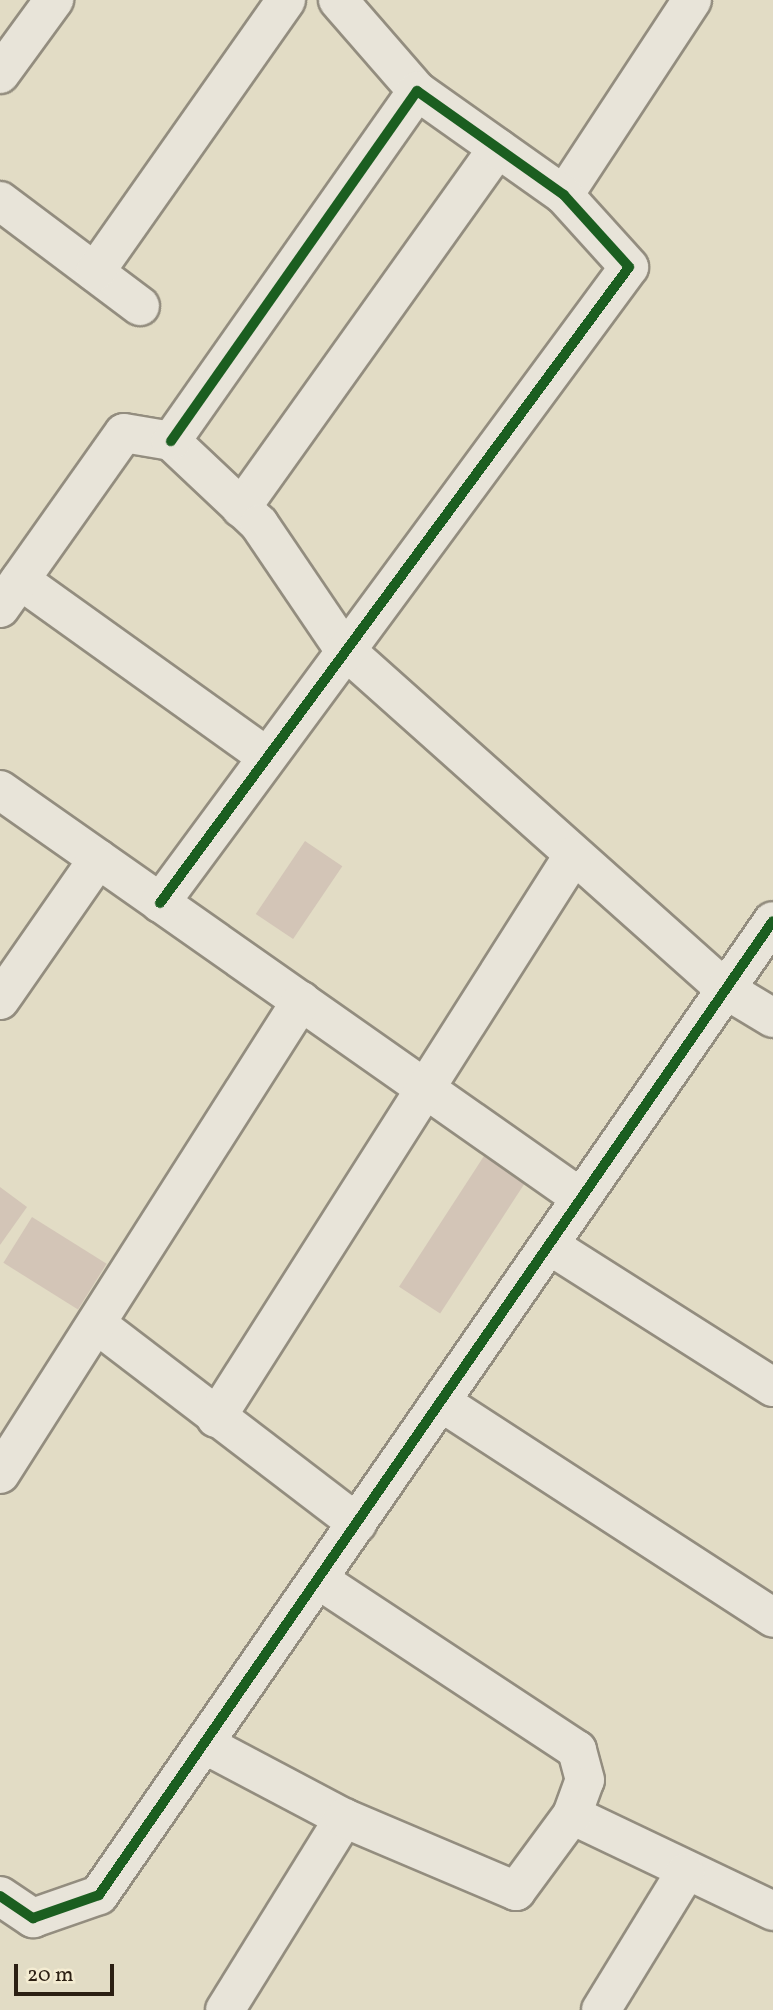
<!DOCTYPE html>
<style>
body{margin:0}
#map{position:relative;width:773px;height:2010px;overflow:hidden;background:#e2dcc5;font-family:Vollkorn,serif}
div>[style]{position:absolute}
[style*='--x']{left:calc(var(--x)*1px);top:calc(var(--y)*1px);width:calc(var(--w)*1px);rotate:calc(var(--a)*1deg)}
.building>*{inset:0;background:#d3c5b7;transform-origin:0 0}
.roads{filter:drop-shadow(2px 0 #938d7f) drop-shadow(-2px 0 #938d7f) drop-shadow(0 2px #938d7f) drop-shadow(0 -2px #938d7f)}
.minor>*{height:38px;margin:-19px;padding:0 19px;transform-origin:19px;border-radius:19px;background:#e8e4d9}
.cycleway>*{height:10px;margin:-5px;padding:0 5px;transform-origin:5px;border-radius:5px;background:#1b5e20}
span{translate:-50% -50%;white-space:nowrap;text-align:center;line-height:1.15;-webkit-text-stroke:6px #f4ecd2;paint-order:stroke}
.scale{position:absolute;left:14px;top:1964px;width:100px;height:32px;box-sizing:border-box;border:4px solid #2b1f13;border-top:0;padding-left:9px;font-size:21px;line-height:24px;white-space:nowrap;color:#2b1f13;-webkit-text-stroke:5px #f4ecd2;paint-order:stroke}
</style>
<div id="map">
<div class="building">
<i style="left:305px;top:841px;width:45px;height:88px;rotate:34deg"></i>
<i style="left:484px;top:1156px;width:49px;height:156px;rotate:33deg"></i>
<i style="clip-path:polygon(0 1187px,27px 1207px,0 1245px)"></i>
<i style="left:32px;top:1217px;width:88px;height:54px;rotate:32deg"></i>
</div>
<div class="roads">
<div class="minor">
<i style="--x:338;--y:0;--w:121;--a:49"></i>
<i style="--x:0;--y:74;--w:92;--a:-53.9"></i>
<i style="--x:564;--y:195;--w:233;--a:-56.7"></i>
<i style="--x:0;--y:201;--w:175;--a:36.9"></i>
<i style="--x:95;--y:272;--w:332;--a:-54.9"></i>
<i style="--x:241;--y:508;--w:442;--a:-54.5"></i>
<i style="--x:20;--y:580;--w:302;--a:35.6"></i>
<i style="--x:0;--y:608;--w:214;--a:-54.7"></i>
<i style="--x:124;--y:433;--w:48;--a:9.7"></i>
<i style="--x:171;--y:441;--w:121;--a:43.3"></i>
<i style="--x:259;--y:524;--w:150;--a:55.9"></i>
<i style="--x:343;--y:648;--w:512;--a:41.75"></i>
<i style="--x:725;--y:989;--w:56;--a:31.1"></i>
<i style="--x:0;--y:790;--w:710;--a:35.08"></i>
<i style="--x:160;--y:903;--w:790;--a:-53.59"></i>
<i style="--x:629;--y:267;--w:97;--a:-132.1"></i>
<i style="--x:564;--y:195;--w:180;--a:-144.7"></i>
<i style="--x:417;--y:91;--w:428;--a:125.1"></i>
<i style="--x:0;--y:1000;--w:172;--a:-55.2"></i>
<i style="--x:549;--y:1245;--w:265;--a:32.4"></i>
<i style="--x:99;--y:1326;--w:325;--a:37.4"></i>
<i style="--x:441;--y:1402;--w:396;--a:33"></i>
<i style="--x:216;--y:1418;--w:666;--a:-57.58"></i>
<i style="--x:0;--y:1474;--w:561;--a:-57.53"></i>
<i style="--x:204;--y:1744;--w:158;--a:27.9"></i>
<i style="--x:572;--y:1815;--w:223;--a:25.5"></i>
<i style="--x:0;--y:1896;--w:40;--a:34"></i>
<i style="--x:33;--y:1918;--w:70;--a:-19.2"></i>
<i style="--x:99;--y:1895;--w:1184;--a:-55.32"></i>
<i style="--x:225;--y:2010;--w:226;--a:-58.2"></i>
<i style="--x:344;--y:1818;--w:187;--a:23"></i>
<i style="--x:516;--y:1891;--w:94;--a:-53.6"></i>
<i style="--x:572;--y:1815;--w:37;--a:-70"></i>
<i style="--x:585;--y:1780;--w:31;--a:-105"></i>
<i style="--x:577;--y:1750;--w:310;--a:-146.6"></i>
<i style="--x:601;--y:2010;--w:161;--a:-58.5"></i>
</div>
</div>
<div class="cycleway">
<i style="--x:160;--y:903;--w:790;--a:-53.59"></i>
<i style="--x:629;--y:267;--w:97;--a:-132.1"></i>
<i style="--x:564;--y:195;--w:180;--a:-144.7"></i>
<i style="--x:417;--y:91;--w:428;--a:125.1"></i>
<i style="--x:0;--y:1896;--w:40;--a:34"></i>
<i style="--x:33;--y:1918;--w:70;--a:-19.2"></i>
<i style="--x:99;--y:1895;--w:1184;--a:-55.32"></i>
</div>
<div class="scale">20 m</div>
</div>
